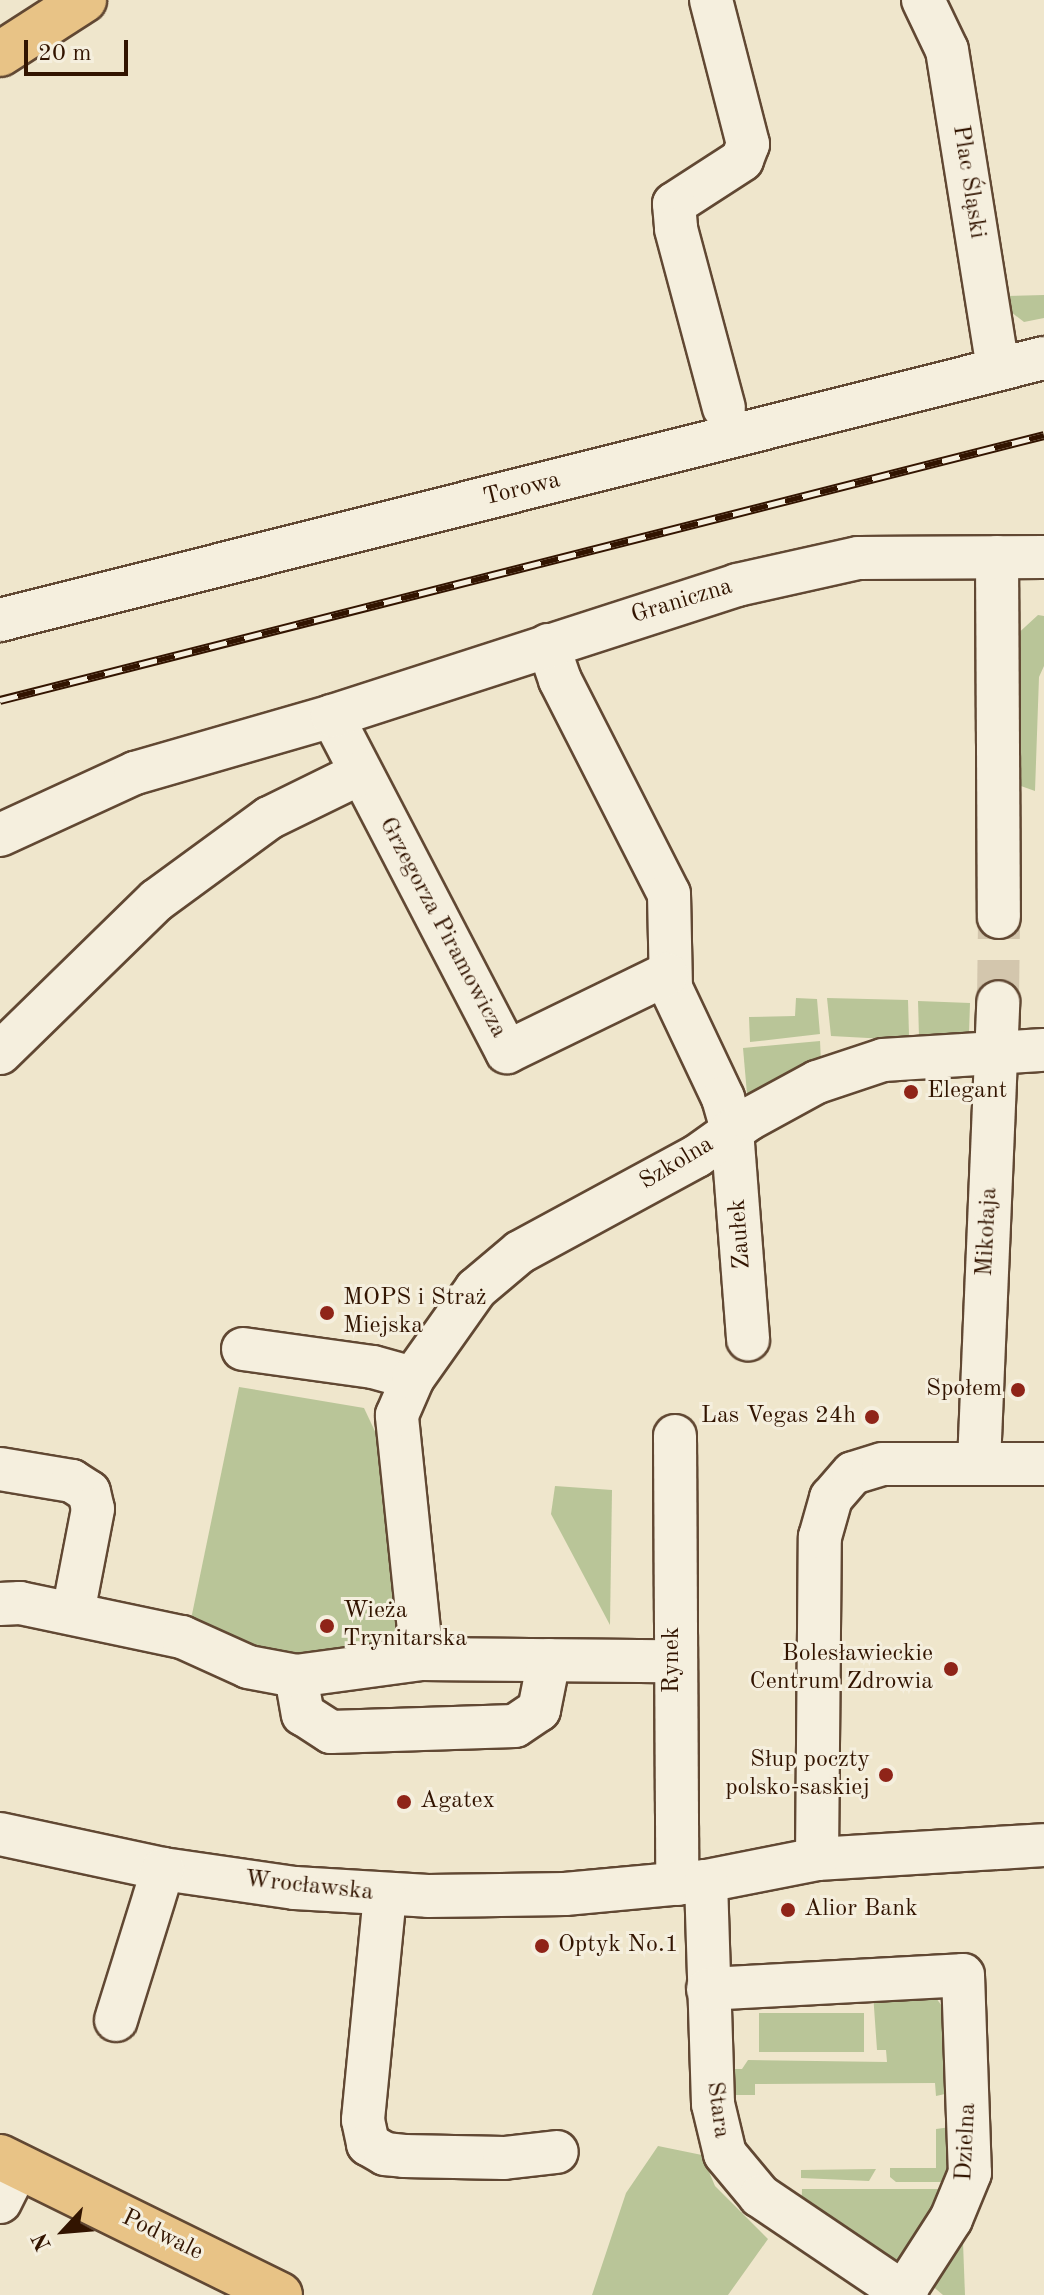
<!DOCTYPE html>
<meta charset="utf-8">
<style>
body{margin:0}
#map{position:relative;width:1044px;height:2295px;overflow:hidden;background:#efe6cc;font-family:"Old Standard TT",serif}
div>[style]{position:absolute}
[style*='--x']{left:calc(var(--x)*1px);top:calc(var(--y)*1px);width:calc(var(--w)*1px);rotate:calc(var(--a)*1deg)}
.green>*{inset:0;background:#b9c598;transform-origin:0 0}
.minor-tunnel>*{height:42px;margin-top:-21px;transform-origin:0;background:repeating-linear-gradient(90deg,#d3c6ad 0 42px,transparent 0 63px)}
.roads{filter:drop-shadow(2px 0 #614833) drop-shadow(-2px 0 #614833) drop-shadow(0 2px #614833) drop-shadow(0 -2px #614833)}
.minor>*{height:42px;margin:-21px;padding:0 21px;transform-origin:21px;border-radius:21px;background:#f5efde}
.major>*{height:44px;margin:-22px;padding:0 22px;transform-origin:22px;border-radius:22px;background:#e8c386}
.rail>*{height:9px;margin-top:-4.5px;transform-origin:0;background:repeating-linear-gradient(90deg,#f5efde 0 18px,#321400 0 36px);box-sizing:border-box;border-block:2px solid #321400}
.dots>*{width:22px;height:22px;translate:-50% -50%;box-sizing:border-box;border:4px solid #f5efde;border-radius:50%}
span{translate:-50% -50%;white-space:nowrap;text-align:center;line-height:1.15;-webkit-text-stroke:6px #f5efde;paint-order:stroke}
.street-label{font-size:24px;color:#321400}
.poi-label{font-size:24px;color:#321400}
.left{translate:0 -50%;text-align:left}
.right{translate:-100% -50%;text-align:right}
.north{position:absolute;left:24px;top:2191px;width:80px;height:80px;-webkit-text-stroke:6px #f5efde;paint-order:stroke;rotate:244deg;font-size:22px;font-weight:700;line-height:32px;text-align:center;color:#321400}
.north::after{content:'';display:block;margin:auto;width:28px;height:36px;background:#321400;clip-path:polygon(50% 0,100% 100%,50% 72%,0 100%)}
.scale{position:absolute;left:24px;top:40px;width:104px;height:36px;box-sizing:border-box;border:4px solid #321400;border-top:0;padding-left:10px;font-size:24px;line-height:28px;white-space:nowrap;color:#321400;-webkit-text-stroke:6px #f5efde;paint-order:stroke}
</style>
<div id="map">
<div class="green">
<i style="clip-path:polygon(1044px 295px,1044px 318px,1024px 322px,1011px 312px,1005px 296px)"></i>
<i style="clip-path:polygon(1038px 615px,1044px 616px,1044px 666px,1039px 677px,1035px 791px,1015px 784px,1011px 640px)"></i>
<i style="clip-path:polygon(796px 998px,817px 999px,820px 1034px,750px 1042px,749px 1017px,795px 1016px)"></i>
<i style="clip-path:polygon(827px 998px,908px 1000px,909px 1035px,905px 1040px,831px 1036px)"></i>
<i style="clip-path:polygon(918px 1001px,970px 1003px,969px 1033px,919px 1037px)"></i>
<i style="clip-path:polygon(820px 1041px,821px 1062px,753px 1098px,747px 1094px,743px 1048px)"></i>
<i style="clip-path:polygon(239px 1387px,364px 1408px,380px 1442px,400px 1640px,309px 1669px,189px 1629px)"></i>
<i style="clip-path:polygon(555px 1486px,612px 1490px,610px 1625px,551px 1514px)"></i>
<i style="clip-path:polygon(920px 1992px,936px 1998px,948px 2014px,954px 2092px,936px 2096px,935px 2083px,755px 2084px,755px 2095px,735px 2095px,733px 2069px,742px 2069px,748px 2060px,887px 2062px,886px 2050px,877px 2050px,873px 1993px)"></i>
<i style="left:864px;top:2013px;width:39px;height:105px;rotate:90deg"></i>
<i style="clip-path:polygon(951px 2127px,958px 2182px,896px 2182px,890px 2177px,890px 2168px,936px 2168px,936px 2129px)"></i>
<i style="clip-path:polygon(658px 2146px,702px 2155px,715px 2186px,768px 2239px,728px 2295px,592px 2295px,626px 2193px)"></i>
<i style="clip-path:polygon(876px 2169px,869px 2181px,801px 2178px,801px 2170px)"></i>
<i style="clip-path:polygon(802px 2189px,956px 2189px,897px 2268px,801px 2216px)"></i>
<i style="clip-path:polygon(962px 2216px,965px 2295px,943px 2295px,923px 2278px)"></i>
</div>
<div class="minor-tunnel">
<i style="--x:998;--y:1002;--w:85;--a:-89.3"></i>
</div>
<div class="roads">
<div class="minor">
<i style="--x:711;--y:0;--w:149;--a:75.6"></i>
<i style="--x:748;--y:144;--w:17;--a:111"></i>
<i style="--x:742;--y:160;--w:81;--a:147.1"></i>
<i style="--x:674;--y:204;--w:25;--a:85"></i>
<i style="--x:676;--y:229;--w:185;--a:75"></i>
<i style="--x:923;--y:0;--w:55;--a:64.4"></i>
<i style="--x:947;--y:50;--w:323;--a:80.9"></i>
<i style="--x:997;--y:557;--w:360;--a:89.7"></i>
<i style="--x:0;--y:620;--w:1076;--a:-14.09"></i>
<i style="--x:548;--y:645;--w:37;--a:71"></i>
<i style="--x:560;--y:680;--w:240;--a:63"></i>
<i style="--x:669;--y:894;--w:94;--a:88.8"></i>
<i style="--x:671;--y:988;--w:122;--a:64.7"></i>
<i style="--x:723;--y:1098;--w:33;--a:74"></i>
<i style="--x:732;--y:1130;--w:210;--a:85.6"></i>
<i style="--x:332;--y:716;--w:379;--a:62.5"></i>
<i style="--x:507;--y:1052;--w:178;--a:-26"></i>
<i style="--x:0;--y:835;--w:149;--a:-24.7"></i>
<i style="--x:135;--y:773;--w:205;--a:-16.1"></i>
<i style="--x:332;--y:716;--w:426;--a:-17.9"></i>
<i style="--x:737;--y:585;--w:124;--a:-12.6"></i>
<i style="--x:858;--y:558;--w:186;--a:-0.3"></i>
<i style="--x:0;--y:1053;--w:219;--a:-44.3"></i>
<i style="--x:157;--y:900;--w:139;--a:-36.2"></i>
<i style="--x:269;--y:818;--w:102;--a:-26.1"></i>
<i style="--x:243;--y:1349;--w:131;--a:7.9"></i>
<i style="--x:373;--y:1367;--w:41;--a:15.4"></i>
<i style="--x:675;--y:1436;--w:448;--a:89.7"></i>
<i style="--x:979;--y:1463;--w:461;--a:-87.6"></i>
<i style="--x:0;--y:1469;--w:73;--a:9.5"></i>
<i style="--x:72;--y:1481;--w:20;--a:33"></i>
<i style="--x:89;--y:1492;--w:17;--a:77"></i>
<i style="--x:93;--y:1509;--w:106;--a:100.9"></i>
<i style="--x:0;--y:1604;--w:20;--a:-3"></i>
<i style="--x:20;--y:1603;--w:166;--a:11.9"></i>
<i style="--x:182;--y:1637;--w:72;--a:24.4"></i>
<i style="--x:248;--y:1667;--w:49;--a:10.6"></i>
<i style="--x:296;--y:1676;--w:127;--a:-7.7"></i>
<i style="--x:422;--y:1659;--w:250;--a:0.5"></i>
<i style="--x:422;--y:1659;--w:245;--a:-95.9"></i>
<i style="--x:397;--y:1415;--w:40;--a:-66.6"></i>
<i style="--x:413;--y:1378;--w:109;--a:-54.7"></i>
<i style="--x:476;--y:1289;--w:57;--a:-40.1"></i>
<i style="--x:520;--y:1252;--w:201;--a:-28.5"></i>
<i style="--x:697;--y:1156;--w:64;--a:-35.4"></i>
<i style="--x:749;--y:1119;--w:77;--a:-28.6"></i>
<i style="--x:817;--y:1082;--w:70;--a:-18.4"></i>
<i style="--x:883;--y:1060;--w:161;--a:-3.6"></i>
<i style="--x:296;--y:1676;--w:39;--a:80"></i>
<i style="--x:303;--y:1714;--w:33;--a:33"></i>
<i style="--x:331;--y:1732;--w:184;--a:-1.9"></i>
<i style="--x:515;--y:1726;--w:29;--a:-34"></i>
<i style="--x:539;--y:1710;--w:51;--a:-78.7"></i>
<i style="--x:0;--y:1834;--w:167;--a:12.1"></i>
<i style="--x:163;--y:1869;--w:133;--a:8.2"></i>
<i style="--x:295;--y:1888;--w:133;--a:3.4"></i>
<i style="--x:428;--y:1896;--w:137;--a:-0.8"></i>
<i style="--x:565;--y:1894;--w:142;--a:-5.3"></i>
<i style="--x:706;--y:1881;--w:113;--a:-11.2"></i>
<i style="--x:817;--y:1859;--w:227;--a:-3.5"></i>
<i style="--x:817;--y:1859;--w:322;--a:-89.5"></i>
<i style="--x:820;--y:1537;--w:41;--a:-74.2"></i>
<i style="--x:831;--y:1498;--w:33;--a:-49"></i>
<i style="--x:853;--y:1473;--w:31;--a:-17"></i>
<i style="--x:883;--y:1464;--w:161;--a:0"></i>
<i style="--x:706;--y:1881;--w:223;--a:88.2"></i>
<i style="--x:713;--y:2104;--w:51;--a:76.5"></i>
<i style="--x:725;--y:2154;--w:55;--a:50.2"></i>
<i style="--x:760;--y:2196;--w:177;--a:34"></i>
<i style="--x:385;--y:1895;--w:226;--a:95.6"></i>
<i style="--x:363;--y:2120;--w:25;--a:78"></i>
<i style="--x:368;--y:2144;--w:20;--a:30"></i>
<i style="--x:385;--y:2154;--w:19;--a:6"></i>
<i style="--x:404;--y:2156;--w:100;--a:1.1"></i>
<i style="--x:504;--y:2158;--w:53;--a:-6.5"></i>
<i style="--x:708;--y:1989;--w:255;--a:-3.1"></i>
<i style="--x:963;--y:1975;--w:198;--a:88"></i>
<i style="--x:970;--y:2173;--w:50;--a:112.4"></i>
<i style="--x:951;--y:2219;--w:87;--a:122.8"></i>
<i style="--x:116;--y:2020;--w:158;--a:-72.7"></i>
<i style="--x:0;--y:2202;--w:40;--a:-63.4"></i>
</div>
<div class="major">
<i style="--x:0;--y:54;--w:100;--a:-32.7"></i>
<i style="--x:0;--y:2157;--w:312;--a:26.2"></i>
</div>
</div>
<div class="rail">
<i style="--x:0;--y:700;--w:1077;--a:-14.24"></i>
</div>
<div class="dots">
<i style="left:911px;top:1092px;background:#8f2418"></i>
<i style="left:327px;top:1313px;background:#8f2418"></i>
<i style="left:1018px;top:1390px;background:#8f2418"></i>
<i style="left:872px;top:1417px;background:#8f2418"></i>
<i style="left:327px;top:1626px;background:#8f2418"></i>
<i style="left:951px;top:1669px;background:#8f2418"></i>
<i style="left:886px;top:1775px;background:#8f2418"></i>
<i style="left:404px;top:1802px;background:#8f2418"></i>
<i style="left:788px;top:1910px;background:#8f2418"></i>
<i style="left:542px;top:1946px;background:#8f2418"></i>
</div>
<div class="street-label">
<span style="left:968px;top:182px;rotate:81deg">Plac Śląski</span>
<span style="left:522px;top:490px;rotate:-14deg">Torowa</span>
<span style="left:682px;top:602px;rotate:-17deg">Graniczna</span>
<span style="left:442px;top:928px;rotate:62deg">Grzegorza Piramowicza</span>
<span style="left:677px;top:1164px;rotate:-31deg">Szkolna</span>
<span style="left:988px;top:1232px;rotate:-87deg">Mikołaja</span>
<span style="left:741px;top:1234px;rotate:-94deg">Zaułek</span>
<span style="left:673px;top:1660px;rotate:-90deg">Rynek</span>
<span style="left:309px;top:1887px;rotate:6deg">Wrocławska</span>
<span style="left:717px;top:2110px;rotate:82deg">Stara</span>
<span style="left:967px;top:2142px;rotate:-87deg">Dzielna</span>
<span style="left:162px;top:2236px;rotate:26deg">Podwale</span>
</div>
<div class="poi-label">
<span class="left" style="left:927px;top:1092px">Elegant</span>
<span class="left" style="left:343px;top:1313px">MOPS i Straż<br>Miejska</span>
<span class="right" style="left:1002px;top:1390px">Społem</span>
<span class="right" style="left:856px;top:1417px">Las Vegas 24h</span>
<span class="left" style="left:343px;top:1626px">Wieża<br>Trynitarska</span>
<span class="right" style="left:933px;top:1669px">Bolesławieckie<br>Centrum Zdrowia</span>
<span class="right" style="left:870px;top:1775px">Słup poczty<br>polsko-saskiej</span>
<span class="left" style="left:420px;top:1802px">Agatex</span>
<span class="left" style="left:804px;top:1910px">Alior Bank</span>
<span class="left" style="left:558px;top:1946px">Optyk No.1</span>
</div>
<div class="north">N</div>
<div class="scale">20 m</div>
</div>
